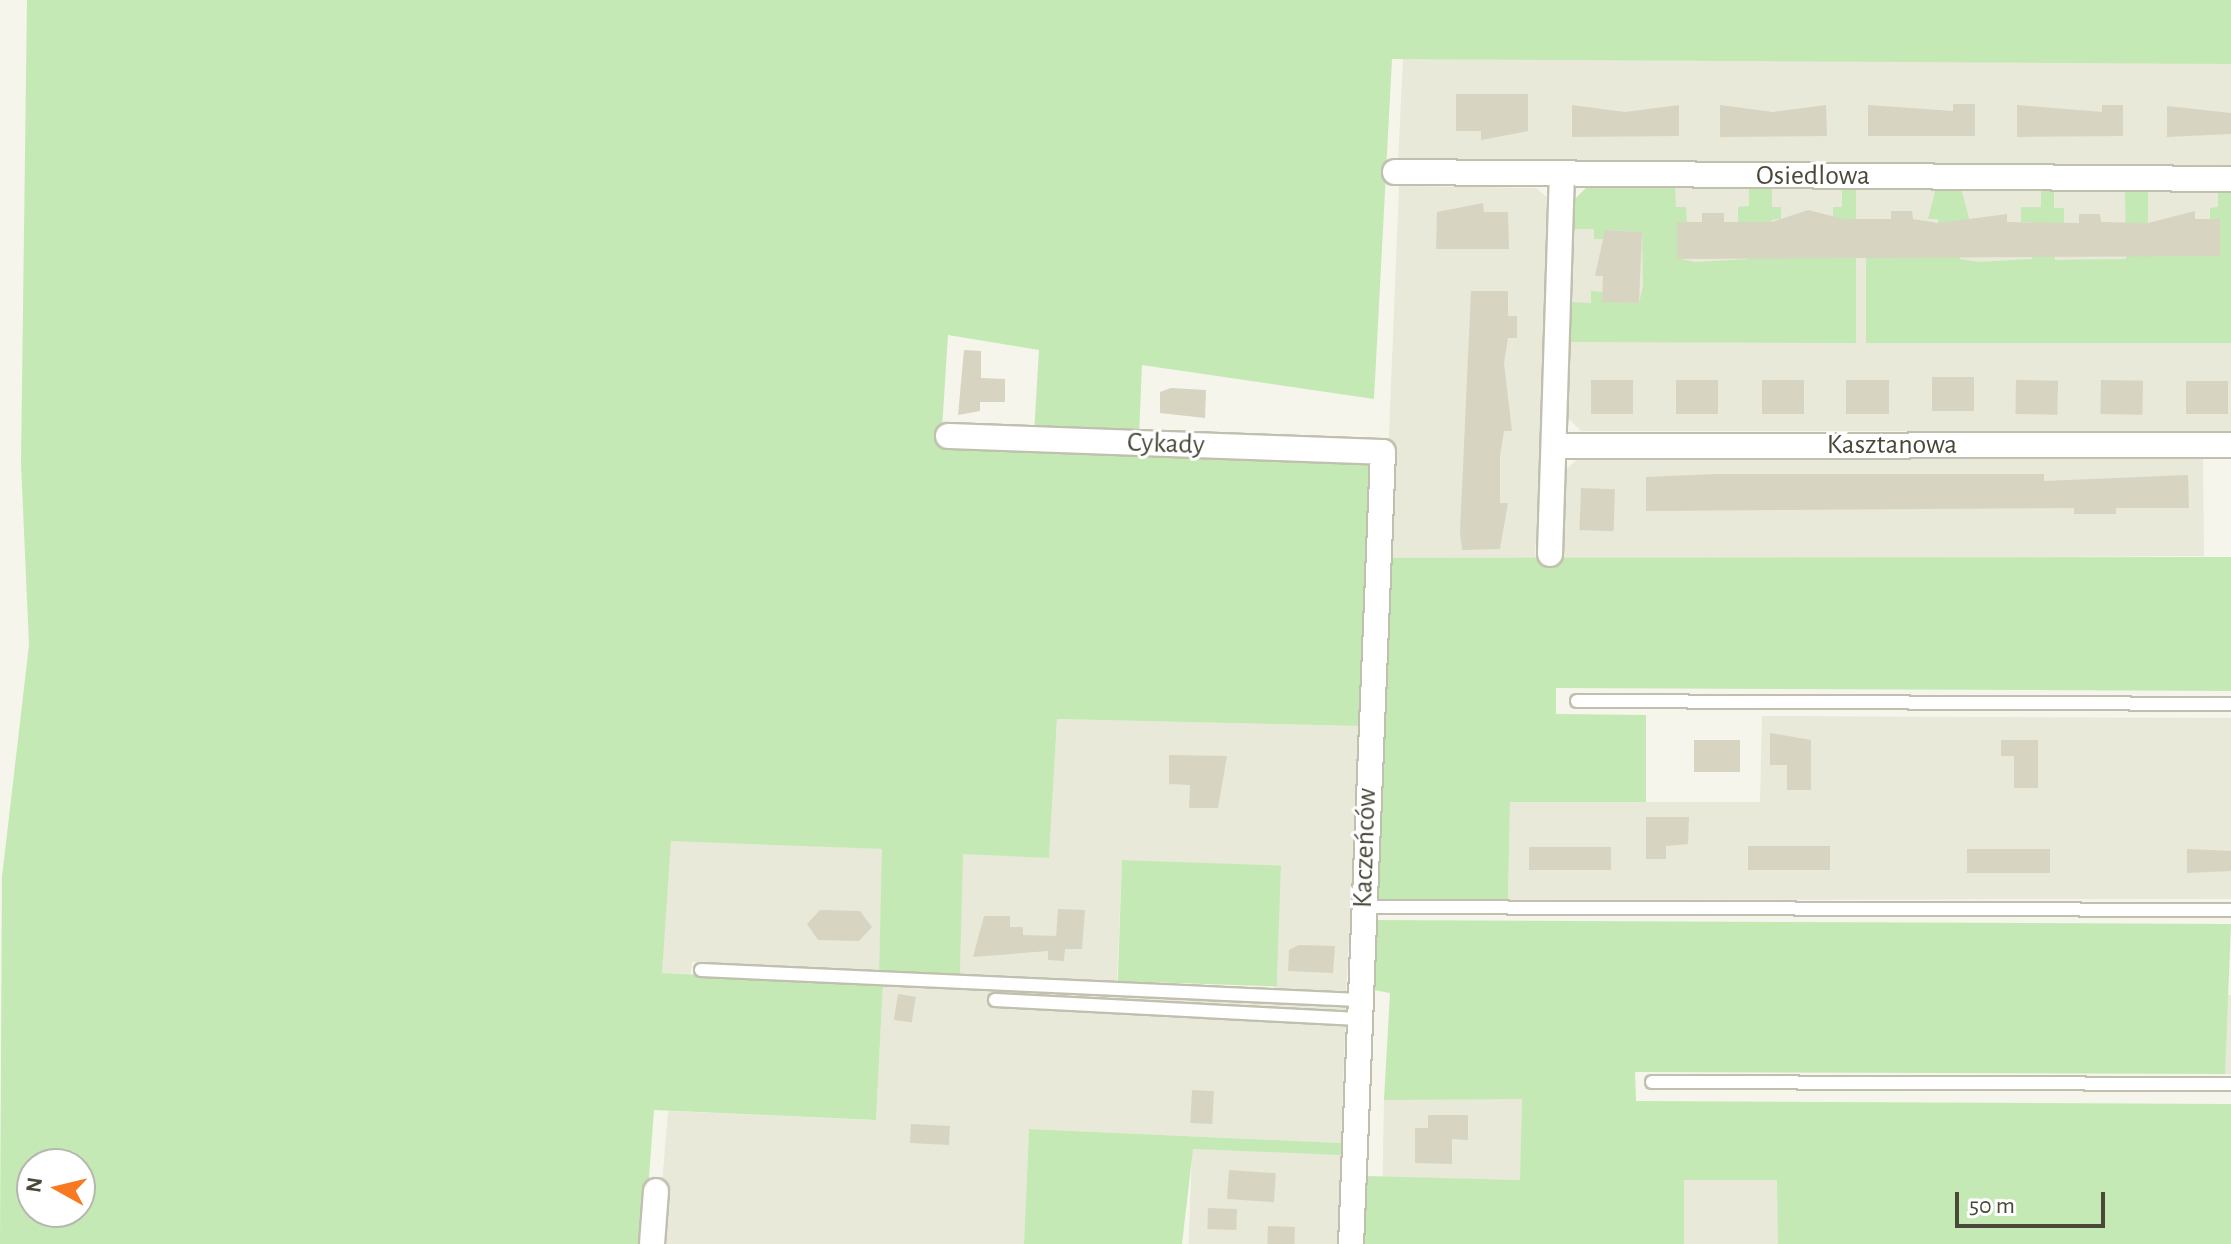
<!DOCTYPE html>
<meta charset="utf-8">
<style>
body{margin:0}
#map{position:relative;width:2231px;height:1244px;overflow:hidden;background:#f5f5eb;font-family:"Alegreya Sans",sans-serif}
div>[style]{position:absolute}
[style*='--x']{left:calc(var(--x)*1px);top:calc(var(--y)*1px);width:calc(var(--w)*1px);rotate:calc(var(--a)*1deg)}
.residential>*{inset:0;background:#e9e9d9;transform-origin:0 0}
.green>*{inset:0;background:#c4e9b5;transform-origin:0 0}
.building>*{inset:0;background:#d7d4c1;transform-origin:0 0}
.roads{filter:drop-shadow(2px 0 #c1c0ae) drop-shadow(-2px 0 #c1c0ae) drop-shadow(0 2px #c1c0ae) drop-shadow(0 -2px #c1c0ae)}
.lane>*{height:12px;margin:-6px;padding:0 6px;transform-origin:6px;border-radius:6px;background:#fff}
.street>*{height:24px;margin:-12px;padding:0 12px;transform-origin:12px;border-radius:12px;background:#fff}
span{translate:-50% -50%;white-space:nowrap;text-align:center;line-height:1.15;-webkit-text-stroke:6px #fff;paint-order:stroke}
.street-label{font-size:28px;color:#4a4839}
.north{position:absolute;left:16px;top:1148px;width:80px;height:80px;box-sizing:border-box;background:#fff;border:2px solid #b7b6b0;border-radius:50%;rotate:278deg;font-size:22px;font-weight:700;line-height:32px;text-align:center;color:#4a4839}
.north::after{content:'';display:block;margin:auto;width:28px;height:36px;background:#f87920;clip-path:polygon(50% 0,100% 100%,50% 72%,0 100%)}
.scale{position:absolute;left:1955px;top:1192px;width:150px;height:36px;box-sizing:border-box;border:4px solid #4a4839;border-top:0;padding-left:10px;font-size:24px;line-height:28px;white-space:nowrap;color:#4a4839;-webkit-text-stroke:6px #fff;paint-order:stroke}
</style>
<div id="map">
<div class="residential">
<i style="clip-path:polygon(1848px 56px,2231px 64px,2231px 165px,1398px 162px,1403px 59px)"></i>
<i style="clip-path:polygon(1399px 186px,1536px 188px,1553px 202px,1535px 558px,1384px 558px)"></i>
<i style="clip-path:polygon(1588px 186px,2231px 189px,2231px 431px,1581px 431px,1567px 417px,1569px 302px,1573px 201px)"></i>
<i style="clip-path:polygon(1581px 456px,2203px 456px,2204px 556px,1561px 560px,1563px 472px)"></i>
<i style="clip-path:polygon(1762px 716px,2231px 718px,2231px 899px,1508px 900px,1510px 802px,1760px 802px)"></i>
<i style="clip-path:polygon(1057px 719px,1362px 726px,1346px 991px,1274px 988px,1280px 866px,1122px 860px,1117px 981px,960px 974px,962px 853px,1049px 858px)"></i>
<i style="clip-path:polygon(671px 840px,883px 849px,879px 971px,692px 962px,691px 974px,661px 973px)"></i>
<i style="clip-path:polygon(883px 984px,1346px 1005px,1341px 1143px,1029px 1129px,1024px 1244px,657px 1244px,668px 1111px,876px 1120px)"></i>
<i style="clip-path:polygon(2226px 995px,2231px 995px,2231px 1074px,2225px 1074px)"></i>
<i style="left:1522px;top:1099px;width:81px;height:138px;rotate:91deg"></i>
<i style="left:1192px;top:1149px;width:149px;height:96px;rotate:2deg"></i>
<i style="left:1684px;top:1180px;width:94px;height:64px"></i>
</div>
<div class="green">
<i style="clip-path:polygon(evenodd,27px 0,2231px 0,2231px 64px,1392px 59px,1374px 399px,1142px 365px,1139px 436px,1034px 433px,1039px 350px,948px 335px,941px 444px,1372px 457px,1362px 726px,1057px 719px,1049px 858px,963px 854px,960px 974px,879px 971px,882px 849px,671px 841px,662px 973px,883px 984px,876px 1120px,654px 1110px,644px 1244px,0 1244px,2px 877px,29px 645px,21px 463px,27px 0,32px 1164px,80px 1164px,80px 1212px,32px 1212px,32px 1164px)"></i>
<i style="clip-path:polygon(1588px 186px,1675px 186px,1676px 207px,1686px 207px,1687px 222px,1677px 222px,1677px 258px,1695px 262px,1749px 259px,1749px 222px,1738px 222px,1738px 207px,1749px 206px,1749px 187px,1772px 187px,1772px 207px,1781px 207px,1781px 219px,1772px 220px,1772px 256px,1826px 258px,1844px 219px,1833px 219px,1833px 207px,1842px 207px,1842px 188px,1856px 187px,1856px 343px,1570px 342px,1569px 302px,1591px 303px,1591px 291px,1602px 292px,1603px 302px,1639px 303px,1643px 286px,1642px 232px,1606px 230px,1605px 239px,1594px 239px,1594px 229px,1572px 229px,1573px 201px)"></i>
<i style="clip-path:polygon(1936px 188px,1961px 188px,1970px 222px,1960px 223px,1960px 259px,1978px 262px,2032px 259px,2032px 222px,2021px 222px,2021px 207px,2041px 207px,2041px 188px,2054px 189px,2054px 208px,2064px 208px,2064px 223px,2054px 223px,2055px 260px,2126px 259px,2125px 189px,2148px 189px,2148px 256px,2220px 256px,2220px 219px,2210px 219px,2210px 208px,2218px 207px,2218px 189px,2231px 189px,2231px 343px,1866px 343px,1866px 256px,1938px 256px,1938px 219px,1928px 219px)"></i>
<i style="clip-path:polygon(2231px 557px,2231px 691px,1556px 688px,1556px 714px,1646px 715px,1646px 802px,1510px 802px,1508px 900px,1368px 902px,1384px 558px)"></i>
<i style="left:1122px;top:860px;width:159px;height:121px;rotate:2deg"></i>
<i style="clip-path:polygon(1367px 920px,2231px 924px,2225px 1074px,1635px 1072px,1636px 1101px,2231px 1104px,2231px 1244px,1778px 1244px,1777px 1180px,1684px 1180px,1684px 1244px,1360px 1244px,1364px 1176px,1520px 1180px,1522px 1099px,1384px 1100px,1390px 993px,1368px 989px)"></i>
<i style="clip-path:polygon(1029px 1129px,1341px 1143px,1341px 1155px,1193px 1149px,1182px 1244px,1024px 1244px)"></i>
</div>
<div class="building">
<i style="clip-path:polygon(1456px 94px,1528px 94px,1528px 131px,1481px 140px,1481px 131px,1456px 131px)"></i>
<i style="clip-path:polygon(1953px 104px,1975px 104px,1975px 136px,1868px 136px,1868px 105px,1953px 111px)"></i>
<i style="clip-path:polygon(1572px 105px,1625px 112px,1679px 105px,1679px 136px,1572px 137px)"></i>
<i style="clip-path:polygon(1720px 105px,1773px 112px,1826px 105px,1827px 136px,1720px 137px)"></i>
<i style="clip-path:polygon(2017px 105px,2102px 112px,2102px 105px,2123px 105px,2123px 136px,2017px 137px)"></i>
<i style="clip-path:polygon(2167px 106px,2231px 113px,2231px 134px,2167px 137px)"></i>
<i style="clip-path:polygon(1483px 203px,1484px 212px,1508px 212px,1509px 249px,1436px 249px,1437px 212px)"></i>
<i style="clip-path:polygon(1808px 210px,1844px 219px,1891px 219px,1891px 211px,1912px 211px,1913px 219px,1938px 223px,2007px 214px,2007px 222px,2079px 223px,2079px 214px,2100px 214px,2101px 222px,2148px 223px,2195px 211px,2195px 219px,2220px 219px,2220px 256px,1677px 259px,1677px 222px,1702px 222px,1702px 213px,1724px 213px,1724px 222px,1772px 222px)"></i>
<i style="clip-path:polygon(1605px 230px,1642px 232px,1639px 303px,1602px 302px,1603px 276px,1595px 276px)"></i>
<i style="clip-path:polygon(1471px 291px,1508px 291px,1508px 316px,1517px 316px,1517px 338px,1508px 338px,1504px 363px,1512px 431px,1504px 431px,1500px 456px,1500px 503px,1508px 503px,1500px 549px,1462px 550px,1460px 532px)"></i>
<i style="clip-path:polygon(964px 350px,981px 351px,981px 378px,1005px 379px,1005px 402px,980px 402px,980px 411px,958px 415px)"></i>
<i style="left:1932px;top:377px;width:42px;height:34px"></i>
<i style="left:1591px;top:380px;width:42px;height:34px"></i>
<i style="left:1676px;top:380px;width:42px;height:34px"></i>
<i style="left:1762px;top:380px;width:42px;height:34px"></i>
<i style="left:1846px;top:380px;width:43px;height:34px"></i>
<i style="left:2016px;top:380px;width:42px;height:34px;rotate:1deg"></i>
<i style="left:2101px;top:380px;width:42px;height:34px;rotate:1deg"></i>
<i style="left:2186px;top:381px;width:42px;height:33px"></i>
<i style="clip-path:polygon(1171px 388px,1206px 390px,1205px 418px,1160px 413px,1160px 392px)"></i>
<i style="clip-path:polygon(1717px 474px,2044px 474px,2044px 481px,2188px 475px,2189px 508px,2116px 508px,2116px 514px,2074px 514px,2074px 508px,1646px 511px,1646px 477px)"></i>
<i style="left:1581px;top:488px;width:34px;height:42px;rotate:2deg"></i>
<i style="clip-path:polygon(1770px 733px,1811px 740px,1811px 790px,1787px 790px,1787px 765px,1770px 765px)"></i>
<i style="left:1740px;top:740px;width:32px;height:46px;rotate:90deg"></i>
<i style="clip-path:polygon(2001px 740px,2038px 740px,2038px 788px,2014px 788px,2014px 756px,2001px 756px)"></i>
<i style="clip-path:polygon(1169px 755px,1227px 756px,1218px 808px,1189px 808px,1190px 785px,1169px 784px)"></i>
<i style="clip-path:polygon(1646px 817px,1689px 817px,1688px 844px,1666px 846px,1666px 859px,1646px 859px)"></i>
<i style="left:1748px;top:846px;width:82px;height:24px"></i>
<i style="left:1529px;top:847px;width:82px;height:23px"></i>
<i style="left:1967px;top:849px;width:83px;height:24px"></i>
<i style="clip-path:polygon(2187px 849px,2231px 851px,2231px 871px,2187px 873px)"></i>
<i style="clip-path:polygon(1058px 909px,1085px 910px,1082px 949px,1065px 949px,1064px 961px,1048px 960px,1048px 951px,973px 957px,984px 916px,1010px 916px,1010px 927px,1023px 927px,1023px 935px,1056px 936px)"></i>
<i style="clip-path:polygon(820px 910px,860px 911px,872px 927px,859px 941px,818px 940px,807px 924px)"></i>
<i style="clip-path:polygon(1299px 945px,1335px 946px,1333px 973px,1288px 971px,1289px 950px)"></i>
<i style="left:898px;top:994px;width:18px;height:26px;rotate:9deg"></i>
<i style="left:1192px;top:1090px;width:22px;height:33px;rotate:3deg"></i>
<i style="clip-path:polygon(1428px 1115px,1468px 1115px,1468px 1140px,1452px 1139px,1452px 1164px,1415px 1163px,1415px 1128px,1428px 1128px)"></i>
<i style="left:911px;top:1124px;width:39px;height:19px;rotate:3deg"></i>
<i style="left:1229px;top:1170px;width:47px;height:29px;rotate:4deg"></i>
<i style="left:1208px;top:1208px;width:29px;height:21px;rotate:2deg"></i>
<i style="left:1268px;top:1226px;width:27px;height:18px;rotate:2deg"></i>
</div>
<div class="roads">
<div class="lane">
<i style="--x:1577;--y:701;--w:654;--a:0.26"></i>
<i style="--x:1362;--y:907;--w:869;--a:0.2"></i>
<i style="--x:701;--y:970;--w:659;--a:2.61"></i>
<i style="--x:995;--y:1000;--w:364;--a:3"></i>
<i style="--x:1652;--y:1082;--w:579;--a:0.2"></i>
</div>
<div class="street">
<i style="--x:1395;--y:172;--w:836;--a:0.48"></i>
<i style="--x:948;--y:436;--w:435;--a:2.1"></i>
<i style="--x:1383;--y:452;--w:793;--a:92.31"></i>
<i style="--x:1554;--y:446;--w:677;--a:-0.08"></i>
<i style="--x:1550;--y:554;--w:380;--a:-88.2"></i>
<i style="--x:652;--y:1244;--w:53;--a:-85.7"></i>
</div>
</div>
<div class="street-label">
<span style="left:1813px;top:176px">Osiedlowa</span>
<span style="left:1166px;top:444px;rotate:2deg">Cykady</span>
<span style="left:1892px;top:445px">Kasztanowa</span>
<span style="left:1365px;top:848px;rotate:-88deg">Kaczeńców</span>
</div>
<div class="north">N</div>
<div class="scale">50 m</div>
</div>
